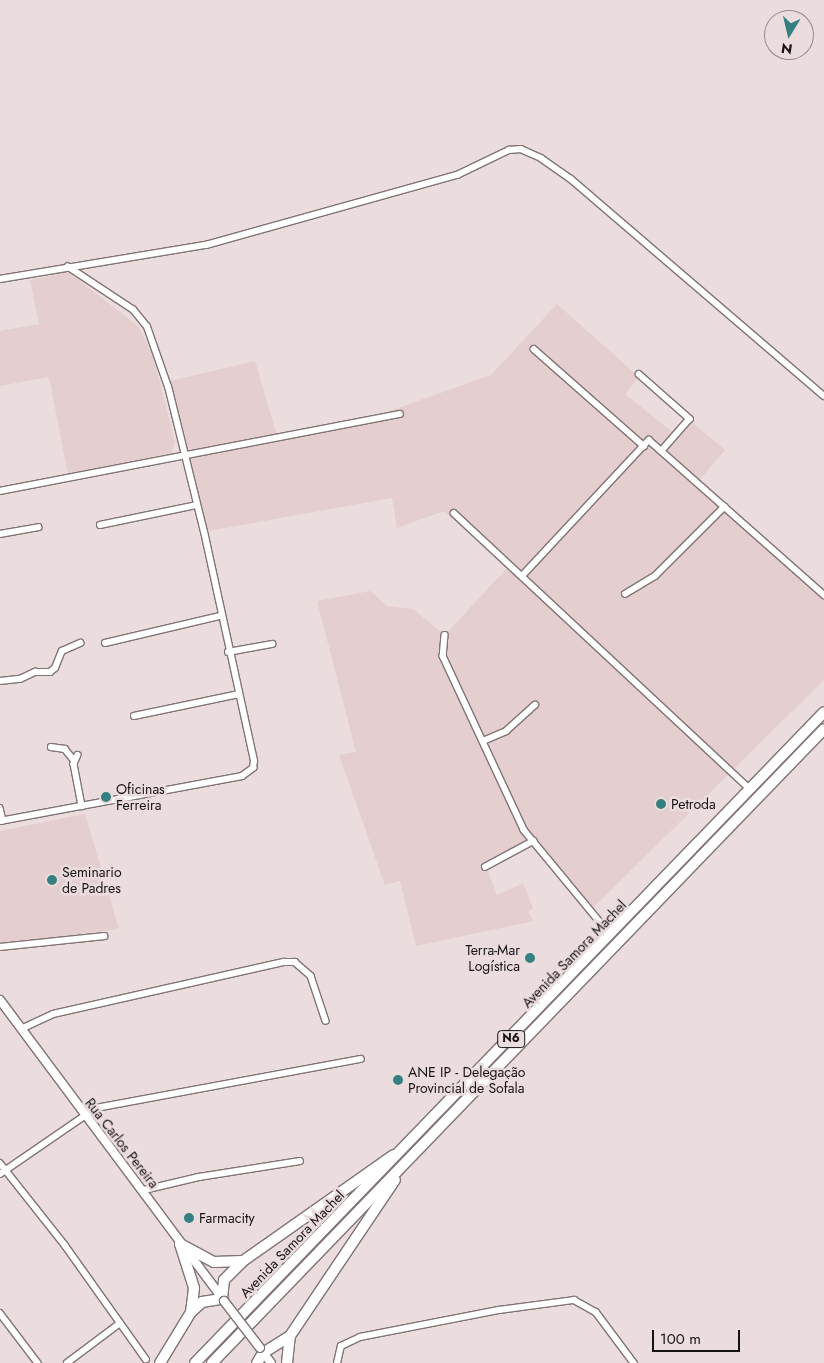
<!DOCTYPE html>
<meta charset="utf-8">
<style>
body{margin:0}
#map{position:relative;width:824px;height:1363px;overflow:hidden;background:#ebddde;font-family:Jost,sans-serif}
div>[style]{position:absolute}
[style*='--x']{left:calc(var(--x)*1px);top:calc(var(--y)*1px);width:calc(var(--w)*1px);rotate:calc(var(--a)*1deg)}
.built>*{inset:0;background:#e4cecf}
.roads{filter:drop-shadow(1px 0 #807474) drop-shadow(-1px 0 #807474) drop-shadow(0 1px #807474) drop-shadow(0 -1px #807474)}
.street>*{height:5.5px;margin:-2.75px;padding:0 2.75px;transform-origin:2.75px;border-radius:2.75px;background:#fff}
.secondary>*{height:8px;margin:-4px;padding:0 4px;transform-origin:4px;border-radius:4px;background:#fff}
.highway>*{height:10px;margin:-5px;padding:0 5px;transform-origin:5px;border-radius:5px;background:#fff}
.bridges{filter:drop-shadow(1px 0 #807474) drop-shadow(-1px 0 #807474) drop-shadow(0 1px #807474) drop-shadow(0 -1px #807474)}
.secondary-bridge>*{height:8px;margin:-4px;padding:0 4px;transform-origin:4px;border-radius:4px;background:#fff}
.dots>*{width:14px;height:14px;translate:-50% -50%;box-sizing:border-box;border:2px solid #ebddde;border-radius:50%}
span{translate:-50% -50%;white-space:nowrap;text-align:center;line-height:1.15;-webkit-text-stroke:5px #ebddde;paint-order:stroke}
.shield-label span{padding:1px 4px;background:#ebddde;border:1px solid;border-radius:4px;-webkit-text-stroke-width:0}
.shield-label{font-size:12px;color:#171213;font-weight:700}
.poi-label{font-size:14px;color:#171213}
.left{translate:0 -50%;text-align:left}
.right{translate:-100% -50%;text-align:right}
.street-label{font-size:14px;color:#171213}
.north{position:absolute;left:764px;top:10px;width:50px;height:50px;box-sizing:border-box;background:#ebddde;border:1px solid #968c8d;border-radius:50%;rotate:189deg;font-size:14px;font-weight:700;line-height:20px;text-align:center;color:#171213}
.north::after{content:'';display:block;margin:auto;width:18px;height:22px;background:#378082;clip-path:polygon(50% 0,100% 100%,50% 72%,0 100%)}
.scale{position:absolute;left:652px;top:1330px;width:88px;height:22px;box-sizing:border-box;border:2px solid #171213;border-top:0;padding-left:6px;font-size:15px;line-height:18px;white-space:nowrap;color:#171213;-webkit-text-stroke:4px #ebddde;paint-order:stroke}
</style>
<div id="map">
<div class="built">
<i style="clip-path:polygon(68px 272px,138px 326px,153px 356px,160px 383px,175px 443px,171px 453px,68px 474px,49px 377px,0 386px,0 331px,39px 324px,30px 280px)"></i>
<i style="clip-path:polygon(557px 304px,639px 377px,625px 394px,676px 435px,691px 421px,725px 450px,696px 484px,824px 597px,824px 680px,594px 907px,534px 839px,485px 864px,497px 895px,523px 883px,533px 908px,528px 912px,534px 921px,416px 946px,400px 881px,385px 885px,339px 755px,356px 752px,317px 601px,370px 591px,387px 606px,413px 609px,445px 635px,508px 567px,444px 511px,397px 528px,392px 498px,208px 531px,170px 381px,255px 361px,277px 436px,378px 415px,491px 375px)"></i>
<i style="clip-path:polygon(85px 814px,119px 929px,0 944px,0 831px)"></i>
</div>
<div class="roads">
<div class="street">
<i style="--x:0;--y:279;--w:209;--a:-9.4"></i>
<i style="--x:206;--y:245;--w:261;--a:-15.6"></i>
<i style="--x:457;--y:175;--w:58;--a:-25.7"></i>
<i style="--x:509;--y:150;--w:12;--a:-5"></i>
<i style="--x:521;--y:149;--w:22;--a:24"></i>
<i style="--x:541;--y:158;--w:37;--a:35"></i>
<i style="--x:571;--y:179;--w:333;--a:40.6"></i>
<i style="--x:534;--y:349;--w:147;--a:41.4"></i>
<i style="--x:639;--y:374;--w:68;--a:41.4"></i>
<i style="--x:690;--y:419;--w:43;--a:131.2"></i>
<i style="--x:0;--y:491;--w:407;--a:-10.9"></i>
<i style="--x:454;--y:513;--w:406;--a:43"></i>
<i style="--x:100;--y:525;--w:99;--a:-11.7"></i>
<i style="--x:0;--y:534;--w:39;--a:-10"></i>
<i style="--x:522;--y:576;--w:186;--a:-47"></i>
<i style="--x:649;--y:440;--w:234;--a:41.5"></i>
<i style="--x:625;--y:594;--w:35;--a:-31"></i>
<i style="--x:655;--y:576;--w:98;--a:-45"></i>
<i style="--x:445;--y:635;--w:21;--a:95"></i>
<i style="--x:443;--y:656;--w:192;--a:65"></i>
<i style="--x:524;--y:830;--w:136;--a:50.4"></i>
<i style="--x:105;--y:643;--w:118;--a:-13.2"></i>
<i style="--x:228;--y:652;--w:45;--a:-10.3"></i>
<i style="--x:0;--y:681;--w:20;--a:-6"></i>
<i style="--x:20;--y:679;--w:17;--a:-25"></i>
<i style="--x:35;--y:672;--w:15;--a:0"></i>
<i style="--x:50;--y:672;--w:6;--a:-39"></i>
<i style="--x:55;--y:668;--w:18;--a:-68"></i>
<i style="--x:62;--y:651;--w:20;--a:-24"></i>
<i style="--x:134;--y:716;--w:107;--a:-11.8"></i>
<i style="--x:483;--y:741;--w:25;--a:-23"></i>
<i style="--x:506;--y:731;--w:39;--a:-42"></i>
<i style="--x:51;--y:747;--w:14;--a:8"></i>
<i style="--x:65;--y:749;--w:14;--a:51"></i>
<i style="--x:78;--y:755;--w:10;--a:114"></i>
<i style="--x:74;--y:764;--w:43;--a:79.2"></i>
<i style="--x:0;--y:808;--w:13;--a:77"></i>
<i style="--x:0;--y:821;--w:246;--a:-10.5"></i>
<i style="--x:242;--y:776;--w:14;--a:-36"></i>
<i style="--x:253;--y:768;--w:7;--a:-82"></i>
<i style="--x:254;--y:761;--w:234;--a:-102.3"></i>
<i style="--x:204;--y:532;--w:149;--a:-103.9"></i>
<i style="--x:168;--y:387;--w:64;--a:-109.3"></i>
<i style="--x:147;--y:327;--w:22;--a:-129"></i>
<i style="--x:133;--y:310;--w:78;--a:-146.5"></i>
<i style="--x:485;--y:867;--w:55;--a:-28.4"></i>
<i style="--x:0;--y:947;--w:105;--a:-6"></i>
<i style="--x:21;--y:1029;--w:35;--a:-25"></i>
<i style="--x:53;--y:1014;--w:237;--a:-12.7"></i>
<i style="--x:284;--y:962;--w:11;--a:0"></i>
<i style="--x:295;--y:962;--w:21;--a:41"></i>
<i style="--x:311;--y:976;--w:47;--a:71.6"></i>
<i style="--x:0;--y:1163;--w:105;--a:51.6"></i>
<i style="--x:65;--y:1245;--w:140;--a:54.6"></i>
<i style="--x:0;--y:1174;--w:116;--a:-34.5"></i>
<i style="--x:96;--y:1108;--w:269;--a:-10.5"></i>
<i style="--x:144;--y:1190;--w:57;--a:-13.3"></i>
<i style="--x:199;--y:1177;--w:102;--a:-9"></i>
<i style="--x:0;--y:1313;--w:63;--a:52.8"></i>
<i style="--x:67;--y:1363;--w:65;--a:-36.9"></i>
<i style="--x:337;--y:1363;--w:17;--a:-77"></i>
<i style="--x:341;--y:1346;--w:21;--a:-25"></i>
<i style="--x:360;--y:1337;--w:142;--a:-11"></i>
<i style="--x:499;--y:1310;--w:76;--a:-7.6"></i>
<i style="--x:574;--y:1300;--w:25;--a:29"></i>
<i style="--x:596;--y:1312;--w:64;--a:53.3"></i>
</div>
<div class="secondary">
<i style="--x:0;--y:1000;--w:375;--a:53.3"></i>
<i style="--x:261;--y:1350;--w:16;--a:52"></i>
</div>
<div class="highway">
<i style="--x:180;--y:1244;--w:46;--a:72.3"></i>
<i style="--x:194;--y:1288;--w:24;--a:97"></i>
<i style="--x:180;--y:1244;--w:38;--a:28"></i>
<i style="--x:214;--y:1262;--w:28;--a:-2"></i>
<i style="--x:160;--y:1363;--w:60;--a:-58.7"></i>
<i style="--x:191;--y:1312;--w:15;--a:-42"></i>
<i style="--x:202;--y:1302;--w:20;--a:-9"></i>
<i style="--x:222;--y:1299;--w:19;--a:-84"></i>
<i style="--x:224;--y:1280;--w:27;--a:-45"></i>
<i style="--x:243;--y:1261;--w:184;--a:-35.1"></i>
<i style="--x:195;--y:1363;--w:905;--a:-45.98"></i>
<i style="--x:212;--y:1363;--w:881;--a:-46.01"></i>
<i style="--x:257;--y:1363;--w:12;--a:-59"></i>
<i style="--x:263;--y:1353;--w:32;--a:-32"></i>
<i style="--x:290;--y:1336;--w:188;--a:-56.1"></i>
<i style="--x:287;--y:1363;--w:27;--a:-84"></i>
</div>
</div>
<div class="bridges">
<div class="secondary-bridge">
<i style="--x:224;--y:1301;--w:59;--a:52.5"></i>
</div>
</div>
<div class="dots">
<i style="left:106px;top:797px;background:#378082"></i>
<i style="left:661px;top:804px;background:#378082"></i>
<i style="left:52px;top:880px;background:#378082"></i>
<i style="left:530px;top:958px;background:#378082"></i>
<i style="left:398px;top:1080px;background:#378082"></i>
<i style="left:189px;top:1218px;background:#378082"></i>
</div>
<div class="shield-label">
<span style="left:511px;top:1039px">N6</span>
</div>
<div class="poi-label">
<span class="left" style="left:116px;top:797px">Oficinas<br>Ferreira</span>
<span class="left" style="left:671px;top:804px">Petroda</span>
<span class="left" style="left:62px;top:880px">Seminario<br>de Padres</span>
<span class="right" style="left:520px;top:958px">Terra-Mar<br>Logística</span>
<span class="left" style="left:408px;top:1080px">ANE IP - Delegação<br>Provincial de Sofala</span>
<span class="left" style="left:199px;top:1218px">Farmacity</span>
</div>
<div class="street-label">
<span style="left:574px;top:954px;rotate:-46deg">Avenida Samora Machel</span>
<span style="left:122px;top:1143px;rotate:52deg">Rua Carlos Pereira</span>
<span style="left:292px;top:1244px;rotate:-46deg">Avenida Samora Machel</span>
</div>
<div class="north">N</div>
<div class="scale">100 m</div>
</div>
